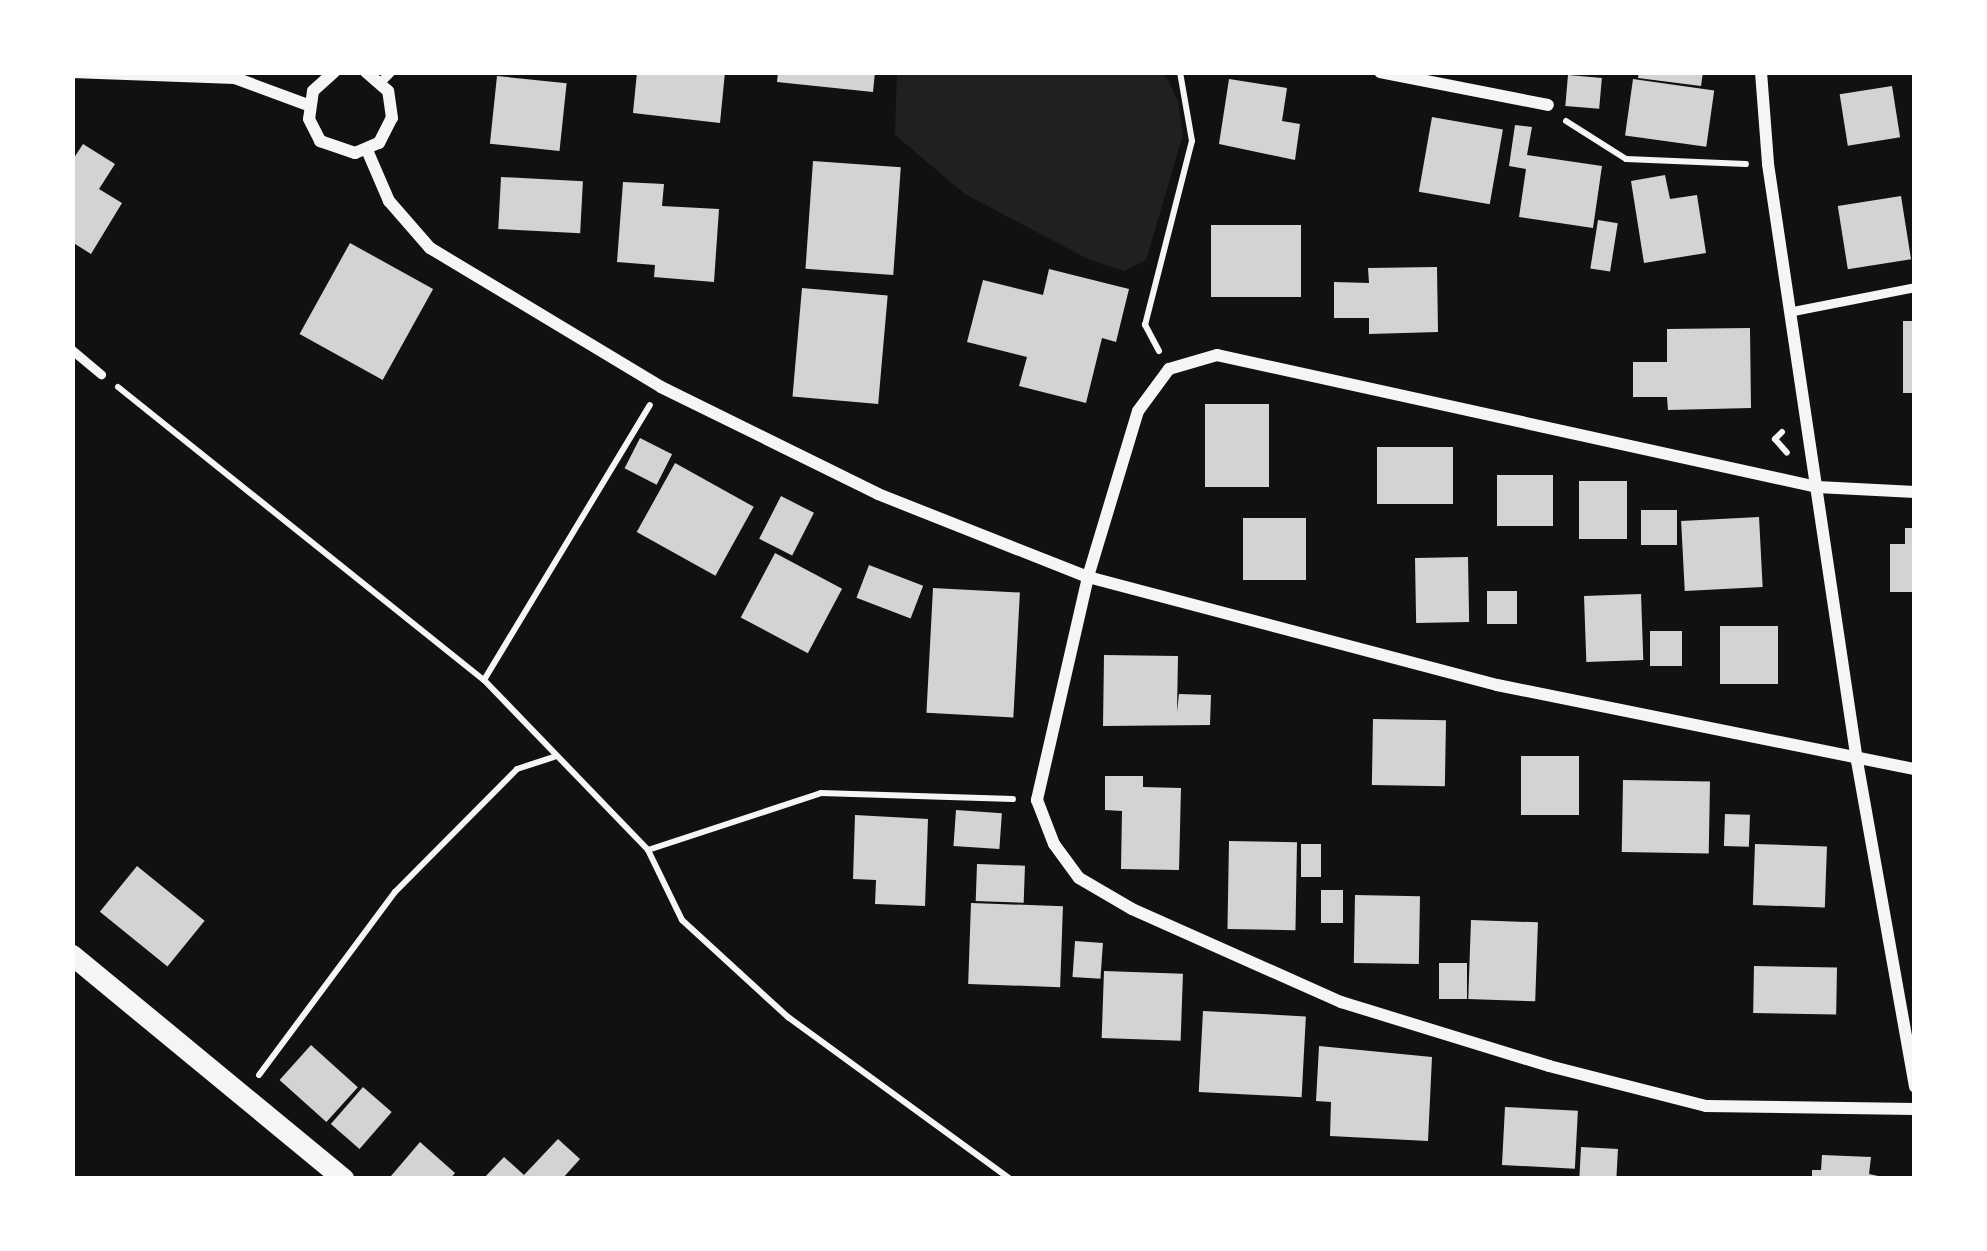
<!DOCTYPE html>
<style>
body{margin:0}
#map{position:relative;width:1987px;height:1251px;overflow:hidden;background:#111;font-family:"Source Serif 4",serif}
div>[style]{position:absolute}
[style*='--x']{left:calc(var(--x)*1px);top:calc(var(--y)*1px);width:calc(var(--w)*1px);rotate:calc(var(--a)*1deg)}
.green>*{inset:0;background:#202020}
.building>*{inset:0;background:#d3d3d3;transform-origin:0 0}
.path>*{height:6px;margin:-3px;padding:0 3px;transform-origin:3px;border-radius:3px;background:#f5f5f5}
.service>*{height:9px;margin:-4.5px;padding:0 4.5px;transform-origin:4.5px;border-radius:4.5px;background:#f5f5f5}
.minor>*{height:12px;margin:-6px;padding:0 6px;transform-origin:6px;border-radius:6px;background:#f5f5f5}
.tertiary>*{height:21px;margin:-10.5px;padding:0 10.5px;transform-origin:10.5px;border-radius:10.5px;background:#f5f5f5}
span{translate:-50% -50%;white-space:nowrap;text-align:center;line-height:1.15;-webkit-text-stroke:12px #fff;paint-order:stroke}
.frame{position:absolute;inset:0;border:75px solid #fff;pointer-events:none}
</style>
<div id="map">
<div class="green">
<i style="clip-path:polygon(897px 72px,1164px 72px,1178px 101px,1183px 135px,1146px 260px,1124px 271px,1088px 259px,965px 194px,895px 135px)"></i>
</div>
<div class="building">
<i style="clip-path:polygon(637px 72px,725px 72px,720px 123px,633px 113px)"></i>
<i style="clip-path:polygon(778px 72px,875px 72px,873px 92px,777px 82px)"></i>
<i style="clip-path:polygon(1639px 72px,1703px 72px,1701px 86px,1638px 78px)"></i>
<i style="left:1568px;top:75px;width:34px;height:31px;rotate:5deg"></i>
<i style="left:497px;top:76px;width:70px;height:68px;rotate:6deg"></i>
<i style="clip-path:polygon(1229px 79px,1287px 88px,1282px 121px,1300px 124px,1295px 160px,1219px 144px)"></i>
<i style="left:1633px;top:79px;width:82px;height:57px;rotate:8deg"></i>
<i style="left:1892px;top:86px;width:52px;height:53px;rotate:81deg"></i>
<i style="left:1432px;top:117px;width:72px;height:76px;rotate:10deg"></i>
<i style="clip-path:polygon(1515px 125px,1532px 127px,1527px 155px,1602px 166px,1593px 228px,1519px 217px,1526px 169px,1509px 166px)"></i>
<i style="clip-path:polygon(83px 144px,115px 164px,99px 189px,122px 203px,91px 254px,72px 242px,72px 161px)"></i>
<i style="left:813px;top:161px;width:88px;height:108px;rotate:4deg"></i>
<i style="clip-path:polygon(1665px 175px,1670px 199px,1697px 195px,1706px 253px,1644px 263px,1631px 181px)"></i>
<i style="left:501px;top:177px;width:82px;height:52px;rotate:3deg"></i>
<i style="clip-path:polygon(623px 182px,664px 184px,662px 206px,719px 209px,714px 282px,654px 277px,655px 265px,617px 262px)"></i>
<i style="left:1901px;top:196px;width:64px;height:64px;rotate:81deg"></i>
<i style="left:1598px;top:220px;width:20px;height:49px;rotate:9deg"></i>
<i style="left:1211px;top:225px;width:90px;height:72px"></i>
<i style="left:350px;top:243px;width:95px;height:104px;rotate:29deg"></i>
<i style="clip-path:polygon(1437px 267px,1438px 332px,1369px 334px,1369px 318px,1334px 318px,1334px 282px,1369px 283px,1368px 268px)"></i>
<i style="clip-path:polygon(1049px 269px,1129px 289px,1116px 342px,1102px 338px,1086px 403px,1019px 386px,1027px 357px,967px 342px,983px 280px,1043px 295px)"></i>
<i style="left:802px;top:288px;width:86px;height:109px;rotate:5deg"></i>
<i style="left:1903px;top:321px;width:12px;height:72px"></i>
<i style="clip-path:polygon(1750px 328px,1751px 408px,1668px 410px,1667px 397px,1633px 397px,1633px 362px,1667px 362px,1667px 329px)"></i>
<i style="left:1205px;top:404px;width:64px;height:83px"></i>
<i style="left:640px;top:438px;width:36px;height:34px;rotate:27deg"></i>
<i style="left:1377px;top:447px;width:76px;height:57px"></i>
<i style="left:675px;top:463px;width:90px;height:79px;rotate:29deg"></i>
<i style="left:1497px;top:475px;width:56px;height:51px"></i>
<i style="left:1579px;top:481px;width:48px;height:58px"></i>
<i style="left:781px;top:496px;width:37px;height:48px;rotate:27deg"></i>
<i style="left:1677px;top:510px;width:35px;height:36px;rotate:90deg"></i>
<i style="left:1759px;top:517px;width:70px;height:78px;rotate:87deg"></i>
<i style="left:1243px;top:518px;width:63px;height:62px"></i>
<i style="clip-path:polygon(1905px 528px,1915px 528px,1915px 592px,1890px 592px,1890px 544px,1905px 544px)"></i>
<i style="left:775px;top:553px;width:76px;height:73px;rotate:28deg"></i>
<i style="left:1468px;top:557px;width:65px;height:53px;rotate:89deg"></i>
<i style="left:869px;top:565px;width:58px;height:35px;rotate:21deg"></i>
<i style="left:933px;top:588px;width:87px;height:125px;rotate:3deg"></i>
<i style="left:1487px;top:591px;width:30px;height:33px"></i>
<i style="left:1641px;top:594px;width:66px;height:57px;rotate:88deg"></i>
<i style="left:1720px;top:626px;width:58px;height:58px"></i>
<i style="left:1682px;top:631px;width:35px;height:32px;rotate:90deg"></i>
<i style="clip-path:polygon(1104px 655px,1178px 656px,1177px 712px,1179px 694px,1211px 695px,1210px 725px,1103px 726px)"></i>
<i style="left:1373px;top:719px;width:73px;height:66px;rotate:1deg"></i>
<i style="left:1521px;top:756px;width:58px;height:59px"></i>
<i style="clip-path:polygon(1105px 776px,1143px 776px,1143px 787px,1181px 788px,1179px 870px,1121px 869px,1122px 811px,1105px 810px)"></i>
<i style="left:1623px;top:780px;width:87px;height:72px;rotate:1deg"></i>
<i style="left:956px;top:810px;width:46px;height:36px;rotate:4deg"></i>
<i style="left:1725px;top:814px;width:25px;height:32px;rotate:2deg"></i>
<i style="clip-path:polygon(855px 815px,928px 819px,925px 906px,875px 904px,876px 880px,853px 879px)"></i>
<i style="left:1229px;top:841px;width:68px;height:88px;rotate:1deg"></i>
<i style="left:1301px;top:844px;width:20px;height:33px"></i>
<i style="left:1755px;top:844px;width:72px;height:61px;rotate:2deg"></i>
<i style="left:977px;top:864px;width:48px;height:37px;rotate:2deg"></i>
<i style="left:137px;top:866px;width:87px;height:59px;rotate:39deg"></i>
<i style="left:1321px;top:890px;width:22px;height:33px"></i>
<i style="left:1355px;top:895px;width:65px;height:68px;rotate:1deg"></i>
<i style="left:971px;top:903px;width:92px;height:81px;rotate:2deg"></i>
<i style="left:1471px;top:920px;width:67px;height:79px;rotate:2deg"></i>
<i style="left:1075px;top:941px;width:28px;height:36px;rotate:4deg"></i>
<i style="left:1439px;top:963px;width:28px;height:36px"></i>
<i style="left:1754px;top:966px;width:83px;height:47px;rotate:1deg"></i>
<i style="left:1104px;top:971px;width:79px;height:67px;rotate:2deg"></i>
<i style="left:1203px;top:1011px;width:103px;height:81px;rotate:3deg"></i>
<i style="left:311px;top:1045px;width:63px;height:47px;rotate:42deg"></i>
<i style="clip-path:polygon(1319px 1046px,1432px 1057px,1428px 1141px,1330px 1136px,1331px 1102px,1316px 1101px)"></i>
<i style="left:363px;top:1087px;width:38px;height:49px;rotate:41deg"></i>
<i style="left:1505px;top:1107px;width:73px;height:58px;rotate:3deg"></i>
<i style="clip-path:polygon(558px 1139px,580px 1159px,562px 1179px,483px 1179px,504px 1157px,524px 1175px)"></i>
<i style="clip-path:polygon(420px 1142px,455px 1173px,450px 1179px,391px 1176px)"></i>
<i style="left:1581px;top:1147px;width:37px;height:32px;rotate:3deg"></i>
<i style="clip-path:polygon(1822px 1155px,1871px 1157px,1869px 1174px,1892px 1179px,1812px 1179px,1812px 1170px,1821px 1170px)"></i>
</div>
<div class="path">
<i style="--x:1566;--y:121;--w:71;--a:32.3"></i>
<i style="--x:1626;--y:159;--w:120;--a:2.4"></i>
<i style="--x:1159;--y:351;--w:30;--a:-118"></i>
<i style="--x:1145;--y:325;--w:190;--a:-75.7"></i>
<i style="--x:1192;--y:141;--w:70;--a:-99.9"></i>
<i style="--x:118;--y:387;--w:469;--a:38.7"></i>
<i style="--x:484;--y:680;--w:236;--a:46"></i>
<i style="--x:648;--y:850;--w:78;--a:64.1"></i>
<i style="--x:682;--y:920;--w:144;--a:42.5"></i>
<i style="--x:788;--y:1017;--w:275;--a:36.1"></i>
<i style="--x:1782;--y:432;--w:10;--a:135"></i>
<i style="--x:1775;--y:439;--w:18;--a:49"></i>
<i style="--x:484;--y:680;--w:321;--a:-58.9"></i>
<i style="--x:648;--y:850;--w:182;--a:-18.2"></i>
<i style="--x:821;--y:793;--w:192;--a:1.8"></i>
<i style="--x:259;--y:1075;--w:228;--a:-53.4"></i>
<i style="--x:395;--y:892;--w:173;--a:-45.2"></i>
<i style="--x:517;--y:769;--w:39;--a:-18"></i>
</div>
<div class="service">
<i style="--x:381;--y:81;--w:13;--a:-45"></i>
<i style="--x:1793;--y:311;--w:124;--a:-11.1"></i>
<i style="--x:72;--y:350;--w:38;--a:40"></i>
</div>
<div class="minor">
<i style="--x:72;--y:72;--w:163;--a:2.1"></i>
<i style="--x:235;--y:78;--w:78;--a:20.3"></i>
<i style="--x:334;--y:72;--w:28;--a:138"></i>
<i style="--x:313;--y:91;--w:28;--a:98"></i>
<i style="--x:309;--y:119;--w:25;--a:63"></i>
<i style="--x:320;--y:141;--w:37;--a:19"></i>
<i style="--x:355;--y:153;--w:26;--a:-23"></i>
<i style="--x:379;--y:143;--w:28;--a:-63"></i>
<i style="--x:392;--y:118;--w:27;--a:-98"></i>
<i style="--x:388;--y:91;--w:29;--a:-139"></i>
<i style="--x:1380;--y:72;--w:171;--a:11.1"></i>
<i style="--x:1761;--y:72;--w:92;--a:85.6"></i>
<i style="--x:1768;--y:164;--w:604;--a:81.52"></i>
<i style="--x:1857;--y:761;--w:331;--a:79.9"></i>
<i style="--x:367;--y:150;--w:56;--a:66.7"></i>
<i style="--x:389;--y:201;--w:62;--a:48.9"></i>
<i style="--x:430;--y:248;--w:270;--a:31"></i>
<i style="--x:661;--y:387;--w:242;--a:26.2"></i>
<i style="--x:878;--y:494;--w:226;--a:21.6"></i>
<i style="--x:1088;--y:577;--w:423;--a:14.8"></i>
<i style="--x:1497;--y:685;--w:426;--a:11.4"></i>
<i style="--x:1915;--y:492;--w:98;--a:-177.1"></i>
<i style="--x:1817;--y:487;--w:614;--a:-167.59"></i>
<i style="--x:1217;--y:355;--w:50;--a:163.7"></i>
<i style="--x:1169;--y:369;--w:52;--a:126.4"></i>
<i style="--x:1138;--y:411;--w:173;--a:106.8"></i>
<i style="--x:1088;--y:577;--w:229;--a:102.9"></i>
<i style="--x:1037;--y:800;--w:47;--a:68.9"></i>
<i style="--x:1054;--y:844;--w:42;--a:53.7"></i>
<i style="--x:1079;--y:878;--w:61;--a:30.3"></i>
<i style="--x:1132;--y:909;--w:229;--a:24"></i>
<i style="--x:1341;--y:1002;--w:218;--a:17.1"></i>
<i style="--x:1549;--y:1066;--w:162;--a:14.3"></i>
<i style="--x:1706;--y:1106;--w:209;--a:0.8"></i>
</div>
<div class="tertiary">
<i style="--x:72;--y:955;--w:352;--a:39.5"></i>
</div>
<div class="frame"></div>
</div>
